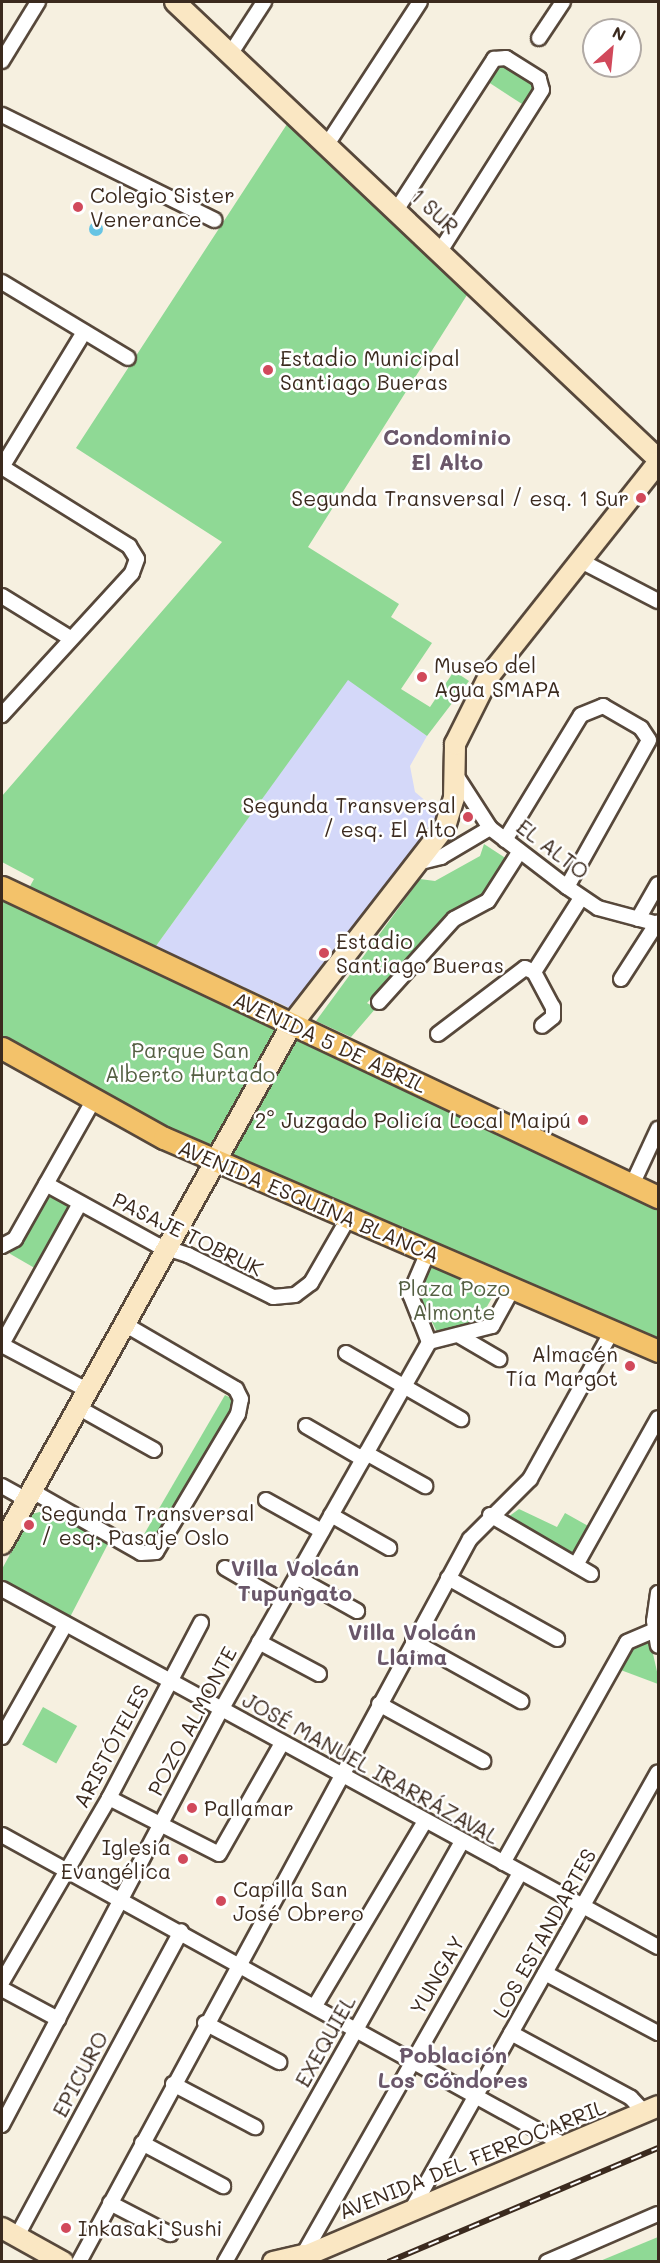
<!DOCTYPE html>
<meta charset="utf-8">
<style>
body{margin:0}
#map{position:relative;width:660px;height:2263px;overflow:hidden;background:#f6f0e0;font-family:Mali,sans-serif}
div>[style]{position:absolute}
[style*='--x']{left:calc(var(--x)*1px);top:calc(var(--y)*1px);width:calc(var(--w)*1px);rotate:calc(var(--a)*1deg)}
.built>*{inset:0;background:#d4d8f9}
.green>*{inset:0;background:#8fd995;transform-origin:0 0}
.water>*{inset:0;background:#66c4e4}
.round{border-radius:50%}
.roads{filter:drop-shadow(2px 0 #57483b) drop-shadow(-2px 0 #57483b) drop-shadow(0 2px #57483b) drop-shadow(0 -2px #57483b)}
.street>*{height:14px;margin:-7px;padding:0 7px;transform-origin:7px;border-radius:7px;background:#fff}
.secondary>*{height:20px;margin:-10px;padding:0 10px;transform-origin:10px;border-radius:10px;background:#fae7c3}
.primary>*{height:21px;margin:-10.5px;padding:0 10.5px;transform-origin:10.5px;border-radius:10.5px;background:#f3c26a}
.rail>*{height:6px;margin-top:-3px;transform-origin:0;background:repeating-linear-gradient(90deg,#fff 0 11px,#3b2a1e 0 22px);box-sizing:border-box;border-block:2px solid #3b2a1e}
.dots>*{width:16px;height:16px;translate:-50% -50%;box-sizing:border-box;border:3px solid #fff;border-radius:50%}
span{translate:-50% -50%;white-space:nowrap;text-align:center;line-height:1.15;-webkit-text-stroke:5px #fff;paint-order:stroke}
.poi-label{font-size:21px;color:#3b2a1e}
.left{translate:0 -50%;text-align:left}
.right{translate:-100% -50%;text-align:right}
.street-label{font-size:21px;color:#3b2a1e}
.park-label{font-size:21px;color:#545f42}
.neighbourhood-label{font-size:22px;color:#6a576a;font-weight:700}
.frame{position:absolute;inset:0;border:3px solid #3b2a1e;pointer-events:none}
.north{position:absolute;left:582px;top:18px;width:60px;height:60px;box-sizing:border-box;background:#fff;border:2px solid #b1aaa5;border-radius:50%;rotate:27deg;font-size:16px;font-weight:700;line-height:24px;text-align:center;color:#3b2a1e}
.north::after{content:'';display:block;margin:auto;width:21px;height:27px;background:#d1495b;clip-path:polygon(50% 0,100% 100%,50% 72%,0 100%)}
</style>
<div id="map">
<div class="built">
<i style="clip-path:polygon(348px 679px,427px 736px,410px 766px,415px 792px,440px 813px,294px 1010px,156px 946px)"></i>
</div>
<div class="green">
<i style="left:502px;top:60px;width:45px;height:26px;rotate:33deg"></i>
<i style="clip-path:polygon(289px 121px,467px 295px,308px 547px,399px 604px,391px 617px,432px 643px,401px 689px,430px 707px,454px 671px,469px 681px,427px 736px,348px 680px,156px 946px,29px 888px,34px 879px,2px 862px,2px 796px,222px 542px,76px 448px)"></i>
<i style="clip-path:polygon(484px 844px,507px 859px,484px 898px,458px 908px,367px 1003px,376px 1008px,351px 1037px,316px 1021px,420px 879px,435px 881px,480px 856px)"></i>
<i style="clip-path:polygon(2px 897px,658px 1203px,658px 1342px,150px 1122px,2px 1040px)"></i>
<i style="left:45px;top:1192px;width:32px;height:71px;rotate:30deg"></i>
<i style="clip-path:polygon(434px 1260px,497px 1289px,477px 1324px,438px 1334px,419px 1295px)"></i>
<i style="clip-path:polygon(225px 1395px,233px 1399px,231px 1412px,158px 1542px,148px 1549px,139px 1543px)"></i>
<i style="clip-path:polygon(51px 1509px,109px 1542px,68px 1621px,2px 1584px,2px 1569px,32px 1514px)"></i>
<i style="clip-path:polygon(519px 1509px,557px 1527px,565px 1513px,590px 1527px,574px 1558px,504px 1520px)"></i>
<i style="clip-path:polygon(649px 1636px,658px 1676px,658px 1684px,618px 1669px,636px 1641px)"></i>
<i style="left:43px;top:1707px;width:39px;height:43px;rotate:29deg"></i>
<i style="clip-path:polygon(658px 2237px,658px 2261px,600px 2261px)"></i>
</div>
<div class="water">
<i class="round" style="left:89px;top:222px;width:14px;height:14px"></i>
</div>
<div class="roads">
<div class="street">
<i style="--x:539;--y:38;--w:43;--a:-56.3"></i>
<i style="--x:231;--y:53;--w:61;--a:-57.1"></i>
<i style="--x:2;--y:61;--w:69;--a:-58.6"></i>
<i style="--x:2;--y:115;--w:237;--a:26.3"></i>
<i style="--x:328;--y:143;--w:168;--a:-56.9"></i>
<i style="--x:397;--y:209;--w:179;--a:-57.1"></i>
<i style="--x:494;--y:59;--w:12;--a:-5"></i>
<i style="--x:506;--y:58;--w:39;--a:32"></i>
<i style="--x:539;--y:79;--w:11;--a:75"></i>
<i style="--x:542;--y:90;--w:189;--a:122.3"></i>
<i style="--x:2;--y:282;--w:147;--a:31.1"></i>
<i style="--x:2;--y:467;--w:150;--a:31.9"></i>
<i style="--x:129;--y:546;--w:15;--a:58"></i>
<i style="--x:137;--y:559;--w:15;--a:110"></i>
<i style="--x:132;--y:573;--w:193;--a:132.5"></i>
<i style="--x:2;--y:467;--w:158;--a:-58.7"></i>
<i style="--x:579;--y:560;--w:89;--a:27.4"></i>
<i style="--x:2;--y:596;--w:80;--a:31.7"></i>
<i style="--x:452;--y:769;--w:70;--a:57.2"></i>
<i style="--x:490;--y:828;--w:97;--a:37.5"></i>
<i style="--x:567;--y:887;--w:37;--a:34"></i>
<i style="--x:598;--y:908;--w:62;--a:14.9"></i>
<i style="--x:505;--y:840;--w:146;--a:-58.7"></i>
<i style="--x:581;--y:715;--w:24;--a:-22"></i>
<i style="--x:603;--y:706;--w:44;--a:30.1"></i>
<i style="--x:641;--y:728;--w:14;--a:56"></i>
<i style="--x:421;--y:862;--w:21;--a:-14"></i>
<i style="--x:441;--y:857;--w:57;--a:-30.6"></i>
<i style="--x:567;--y:887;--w:168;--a:-60.8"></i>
<i style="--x:638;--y:919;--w:40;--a:-60.3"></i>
<i style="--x:534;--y:972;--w:88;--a:-57.6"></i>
<i style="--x:621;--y:979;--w:67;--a:-57.3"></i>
<i style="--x:379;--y:1002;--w:112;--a:-47.9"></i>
<i style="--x:454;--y:919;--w:38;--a:-28"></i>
<i style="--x:488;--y:901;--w:59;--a:-57.4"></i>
<i style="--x:438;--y:1034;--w:109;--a:-37.2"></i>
<i style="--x:525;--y:968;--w:10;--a:24"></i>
<i style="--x:534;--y:972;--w:40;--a:62"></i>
<i style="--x:553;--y:1007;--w:10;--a:90"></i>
<i style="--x:553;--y:1017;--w:14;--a:141"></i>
<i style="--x:46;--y:1184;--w:127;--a:28.8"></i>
<i style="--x:157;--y:1245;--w:33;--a:18"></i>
<i style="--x:188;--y:1255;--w:95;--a:26.3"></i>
<i style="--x:273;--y:1297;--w:22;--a:-5"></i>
<i style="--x:295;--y:1295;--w:20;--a:-37"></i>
<i style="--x:311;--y:1283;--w:76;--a:-60.1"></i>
<i style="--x:632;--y:1185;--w:62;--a:-65.1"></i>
<i style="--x:2;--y:1246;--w:15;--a:-28"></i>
<i style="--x:15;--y:1239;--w:159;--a:-60.5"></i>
<i style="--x:428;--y:1252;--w:46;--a:113.2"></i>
<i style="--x:410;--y:1294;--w:52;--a:68.4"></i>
<i style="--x:458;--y:1335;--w:48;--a:30.3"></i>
<i style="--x:2;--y:1344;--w:161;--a:-61"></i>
<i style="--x:2;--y:1345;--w:98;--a:27.9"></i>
<i style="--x:346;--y:1353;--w:133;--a:29.9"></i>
<i style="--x:79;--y:1408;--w:86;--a:29.2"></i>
<i style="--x:306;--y:1426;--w:66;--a:30.1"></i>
<i style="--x:366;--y:1453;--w:68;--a:29.2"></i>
<i style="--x:2;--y:1486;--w:29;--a:29"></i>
<i style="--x:32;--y:1491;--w:125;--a:29.6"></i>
<i style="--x:141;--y:1553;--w:15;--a:-4"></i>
<i style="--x:156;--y:1552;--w:161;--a:-59.3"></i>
<i style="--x:238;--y:1414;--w:15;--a:-79"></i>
<i style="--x:241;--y:1399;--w:11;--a:-117"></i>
<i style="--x:236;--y:1389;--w:127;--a:-149.8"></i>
<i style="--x:266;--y:1500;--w:64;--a:29"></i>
<i style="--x:331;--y:1515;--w:67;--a:29.6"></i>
<i style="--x:490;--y:1515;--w:117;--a:30.3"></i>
<i style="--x:576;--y:1565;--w:168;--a:-60.8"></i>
<i style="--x:225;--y:1568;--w:66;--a:30.1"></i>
<i style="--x:296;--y:1577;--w:70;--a:29.1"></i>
<i style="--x:448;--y:1578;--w:125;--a:29.2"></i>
<i style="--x:2;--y:1589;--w:747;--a:28.62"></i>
<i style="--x:658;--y:1593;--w:28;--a:98"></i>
<i style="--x:654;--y:1621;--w:25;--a:81"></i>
<i style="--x:413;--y:1641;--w:124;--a:29.1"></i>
<i style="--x:259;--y:1642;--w:68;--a:28.1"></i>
<i style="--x:379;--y:1704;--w:119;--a:28.7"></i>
<i style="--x:2;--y:1737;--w:129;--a:-60.6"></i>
<i style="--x:109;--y:1798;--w:123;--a:27"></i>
<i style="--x:219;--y:1854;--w:128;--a:-60.4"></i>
<i style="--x:2;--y:1835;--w:646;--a:28.87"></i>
<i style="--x:503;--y:1863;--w:253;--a:-60.7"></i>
<i style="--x:627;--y:1642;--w:30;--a:-23"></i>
<i style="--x:545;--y:1973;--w:128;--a:28"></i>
<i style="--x:2;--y:1982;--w:213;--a:-59.8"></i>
<i style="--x:109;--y:1798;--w:198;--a:-62.3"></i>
<i style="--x:2;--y:1989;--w:64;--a:28.2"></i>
<i style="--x:316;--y:2004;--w:213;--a:-59.2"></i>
<i style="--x:205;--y:2023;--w:84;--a:27.8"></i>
<i style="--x:511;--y:2033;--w:136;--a:28.4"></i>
<i style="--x:631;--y:2098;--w:21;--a:47"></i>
<i style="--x:173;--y:2084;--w:93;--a:27.7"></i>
<i style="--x:2;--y:2125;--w:469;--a:-62.2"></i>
<i style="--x:221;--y:1710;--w:423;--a:-60.5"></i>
<i style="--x:429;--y:1342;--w:65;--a:-14.3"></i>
<i style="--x:492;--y:1326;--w:43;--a:-61.1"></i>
<i style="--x:142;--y:2143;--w:92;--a:28"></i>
<i style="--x:110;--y:2203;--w:68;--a:27.3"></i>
<i style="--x:412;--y:2209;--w:501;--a:-60.62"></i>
<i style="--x:17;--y:2236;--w:346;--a:-61.7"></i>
<i style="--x:303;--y:2255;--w:439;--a:-60.4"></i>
<i style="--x:79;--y:2262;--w:822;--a:-61.6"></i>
<i style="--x:470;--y:1539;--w:85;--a:-45"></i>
<i style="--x:530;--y:1479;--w:169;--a:-61"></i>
<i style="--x:225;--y:2262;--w:483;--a:-60.6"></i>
<i style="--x:547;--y:2262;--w:121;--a:-23.4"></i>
</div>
<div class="secondary">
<i style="--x:175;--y:2;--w:665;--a:43.42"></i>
<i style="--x:2;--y:1544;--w:595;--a:-60.85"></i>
<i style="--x:292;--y:1024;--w:249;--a:-52.2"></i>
<i style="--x:445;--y:827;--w:30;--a:-73"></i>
<i style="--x:454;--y:798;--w:54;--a:-88.9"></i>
<i style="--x:455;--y:744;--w:76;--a:-63.4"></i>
<i style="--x:489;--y:676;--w:272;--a:-51.6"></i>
<i style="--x:2;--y:2228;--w:70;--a:29.1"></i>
<i style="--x:273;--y:2262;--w:31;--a:-13"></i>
<i style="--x:291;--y:2262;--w:399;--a:-23"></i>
</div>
<div class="primary">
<i style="--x:2;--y:887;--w:726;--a:25.29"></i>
<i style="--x:2;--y:1048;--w:185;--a:29.1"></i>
<i style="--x:164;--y:1138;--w:538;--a:23.32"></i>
</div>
</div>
<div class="rail">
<i style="--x:388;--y:2262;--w:293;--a:-22.9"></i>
</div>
<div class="dots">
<i style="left:78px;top:207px;background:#d1495b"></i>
<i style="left:268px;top:370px;background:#d1495b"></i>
<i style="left:641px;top:498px;background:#d1495b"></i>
<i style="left:422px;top:677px;background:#d1495b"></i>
<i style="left:468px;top:817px;background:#d1495b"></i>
<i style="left:324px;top:953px;background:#d1495b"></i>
<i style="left:583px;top:1120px;background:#d1495b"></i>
<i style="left:630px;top:1366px;background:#d1495b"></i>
<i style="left:29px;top:1525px;background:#d1495b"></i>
<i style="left:192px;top:1808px;background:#d1495b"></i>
<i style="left:183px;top:1859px;background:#d1495b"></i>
<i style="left:221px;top:1901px;background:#d1495b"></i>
<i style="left:66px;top:2228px;background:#d1495b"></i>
</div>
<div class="poi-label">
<span class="left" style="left:90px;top:207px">Colegio Sister<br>Venerance</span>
<span class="left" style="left:280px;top:370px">Estadio Municipal<br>Santiago Bueras</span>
<span class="right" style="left:629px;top:498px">Segunda Transversal / esq. 1 Sur</span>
<span class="left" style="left:434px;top:677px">Museo del<br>Agua SMAPA</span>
<span class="right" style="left:456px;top:817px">Segunda Transversal<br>/ esq. El Alto</span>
<span class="left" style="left:336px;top:953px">Estadio<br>Santiago Bueras</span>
<span class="right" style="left:571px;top:1120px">2° Juzgado Policía Local Maipú</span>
<span class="right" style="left:618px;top:1366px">Almacén<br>Tía Margot</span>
<span class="left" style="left:41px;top:1525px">Segunda Transversal<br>/ esq. Pasaje Oslo</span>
<span class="left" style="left:204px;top:1808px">Pallamar</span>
<span class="right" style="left:171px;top:1859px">Iglesia<br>Evangélica</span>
<span class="left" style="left:233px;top:1901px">Capilla San<br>José Obrero</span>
<span class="left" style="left:78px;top:2228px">Inkasaki Sushi</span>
</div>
<div class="street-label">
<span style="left:435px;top:211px;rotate:43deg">1 SUR</span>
<span style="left:553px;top:849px;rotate:37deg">EL ALTO</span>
<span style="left:330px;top:1042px;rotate:25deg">AVENIDA 5 DE ABRIL</span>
<span style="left:309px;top:1201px;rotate:23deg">AVENIDA ESQUINA BLANCA</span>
<span style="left:188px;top:1234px;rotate:26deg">PASAJE TOBRUK</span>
<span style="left:192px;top:1721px;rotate:-62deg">POZO ALMONTE</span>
<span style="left:111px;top:1746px;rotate:-62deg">ARISTÓTELES</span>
<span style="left:371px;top:1768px;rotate:29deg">JOSÉ MANUEL IRARRÁZAVAL</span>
<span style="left:544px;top:1933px;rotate:-61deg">LOS ESTANDARTES</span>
<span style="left:437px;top:1975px;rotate:-60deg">YUNGAY</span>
<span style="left:325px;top:2041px;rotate:-61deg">EXEQUIEL</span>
<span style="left:80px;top:2074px;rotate:-62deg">EPICURO</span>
<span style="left:472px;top:2159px;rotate:-22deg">AVENIDA DEL FERROCARRIL</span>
</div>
<div class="park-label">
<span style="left:190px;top:1062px">Parque San<br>Alberto Hurtado</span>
<span style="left:454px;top:1300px">Plaza Pozo<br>Almonte</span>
</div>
<div class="neighbourhood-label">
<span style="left:447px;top:449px">Condominio<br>El Alto</span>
<span style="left:295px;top:1580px">Villa Volcán<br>Tupungato</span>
<span style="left:412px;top:1644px">Villa Volcán<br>Llaima</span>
<span style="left:453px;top:2067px">Población<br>Los Cóndores</span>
</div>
<div class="frame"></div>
<div class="north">N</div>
</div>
